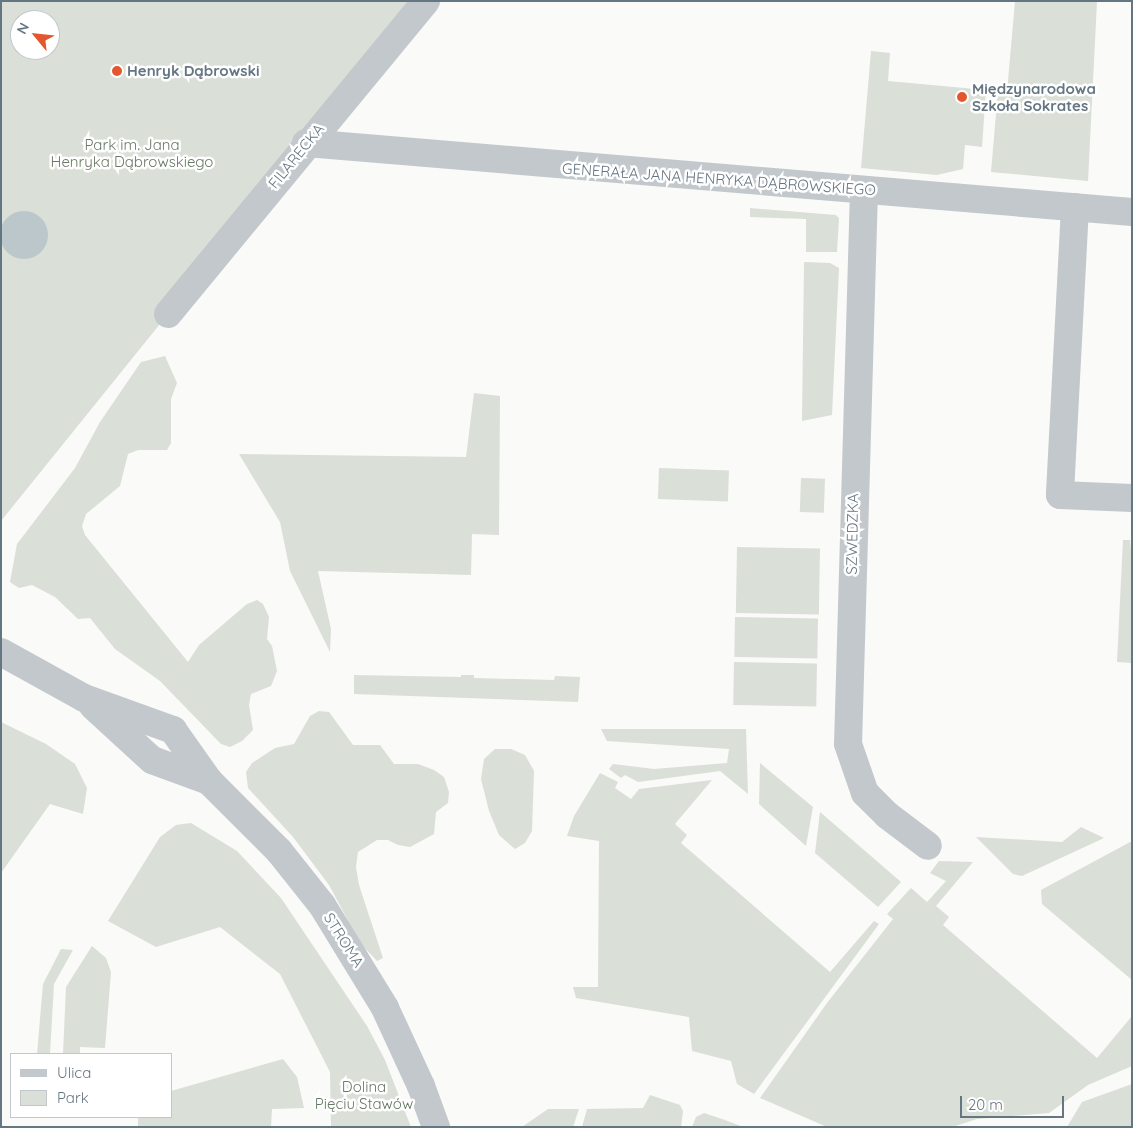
<!DOCTYPE html>
<meta charset="utf-8">
<style>
body{margin:0}
#map{position:relative;width:1133px;height:1128px;overflow:hidden;background:#fafaf8;font-family:Quicksand,sans-serif}
div>[style]{position:absolute}
[style*='--x']{left:calc(var(--x)*1px);top:calc(var(--y)*1px);width:calc(var(--w)*1px);rotate:calc(var(--a)*1deg)}
.green>*{inset:0;background:#dadfd7;transform-origin:0 0}
.water>*{inset:0;background:#bbc7cb}
.round{border-radius:50%}
.minor>*{height:28px;margin:-14px;padding:0 14px;transform-origin:14px;border-radius:14px;background:#c3c8cc}
.tertiary>*{height:28px;margin:-14px;padding:0 14px;transform-origin:14px;border-radius:14px;background:#c3c8cc}
.dots>*{width:14px;height:14px;translate:-50% -50%;box-sizing:border-box;border:2px solid #fff;border-radius:50%}
span{translate:-50% -50%;white-space:nowrap;text-align:center;line-height:1.15;-webkit-text-stroke:5px #fff;paint-order:stroke}
.poi-label{font-size:15px;color:#657683;font-weight:700}
.left{translate:0 -50%;text-align:left}
.park-label{font-size:15px;color:#687a64}
.street-label{font-size:15px;color:#657683}
.frame{position:absolute;inset:0;border:2px solid #657683;pointer-events:none}
.legend{position:absolute;left:10px;top:1053px;width:162px;height:65px;box-sizing:border-box;background:#fff;border:1px solid #c1c8cd;margin:0;padding:6px 9px;list-style:none;font-size:15px;color:#657683}
.legend li{display:flex;align-items:center;gap:10px;height:25px}
.legend b{width:25px;border:1px solid #c1c8cd}
.north{position:absolute;left:10px;top:10px;width:50px;height:50px;box-sizing:border-box;background:#fff;border:1px solid #c1c8cd;border-radius:50%;rotate:298deg;font-size:14px;font-weight:700;line-height:20px;text-align:center;color:#657683}
.north::after{content:'';display:block;margin:auto;width:18px;height:22px;background:#e4572e;clip-path:polygon(50% 0,100% 100%,50% 72%,0 100%)}
.scale{position:absolute;left:960px;top:1096px;width:104px;height:22px;box-sizing:border-box;border:2px solid #657683;border-top:0;padding-left:6px;font-size:15px;line-height:18px;white-space:nowrap;color:#657683;-webkit-text-stroke:4px #fff;paint-order:stroke}
</style>
<div id="map">
<div class="green">
<i style="clip-path:polygon(evenodd,1px 1px,426px 1px,306px 143px,1px 521px,1px 1px,20px 20px,50px 20px,50px 50px,20px 50px,20px 20px)"></i>
<i style="clip-path:polygon(1015px 1px,1097px 1px,1088px 181px,991px 172px,998px 91px,1007px 92px)"></i>
<i style="clip-path:polygon(871px 51px,890px 53px,888px 81px,986px 90px,982px 147px,965px 145px,963px 169px,937px 175px,861px 168px)"></i>
<i style="clip-path:polygon(750px 208px,836px 215px,839px 218px,837px 252px,806px 252px,806px 219px,750px 217px)"></i>
<i style="clip-path:polygon(804px 262px,830px 263px,839px 268px,832px 415px,802px 421px)"></i>
<i style="clip-path:polygon(165px 356px,177px 383px,171px 399px,171px 443px,167px 450px,138px 450px,128px 454px,120px 486px,86px 514px,82px 526px,85px 535px,188px 662px,199px 645px,247px 604px,257px 600px,263px 604px,269px 617px,267px 639px,272px 646px,277px 671px,271px 686px,251px 694px,249px 705px,253px 730px,242px 741px,230px 747px,221px 744px,160px 681px,115px 649px,90px 618px,78px 619px,55px 597px,32px 585px,19px 588px,10px 582px,17px 544px,75px 468px,100px 422px,141px 362px)"></i>
<i style="clip-path:polygon(474px 393px,500px 396px,499px 535px,472px 534px,471px 575px,318px 571px,331px 629px,330px 652px,290px 571px,280px 522px,239px 454px,466px 457px)"></i>
<i style="left:659px;top:468px;width:70px;height:31px;rotate:2deg"></i>
<i style="left:801px;top:478px;width:24px;height:34px;rotate:2deg"></i>
<i style="clip-path:polygon(1123px 540px,1130px 540px,1132px 561px,1132px 663px,1117px 662px)"></i>
<i style="left:737px;top:547px;width:83px;height:66px;rotate:1deg"></i>
<i style="left:735px;top:617px;width:83px;height:40px;rotate:1deg"></i>
<i style="left:734px;top:662px;width:83px;height:43px;rotate:1deg"></i>
<i style="clip-path:polygon(354px 675px,461px 677px,461px 675px,474px 675px,474px 678px,554px 680px,555px 676px,580px 677px,578px 702px,354px 694px)"></i>
<i style="clip-path:polygon(319px 711px,329px 712px,353px 745px,380px 745px,394px 764px,418px 764px,434px 770px,444px 777px,449px 792px,448px 803px,436px 812px,434px 834px,410px 847px,398px 845px,388px 840px,377px 840px,358px 852px,356px 867px,359px 885px,383px 958px,377px 961px,360px 943px,329px 885px,293px 837px,248px 788px,246px 772px,252px 763px,275px 748px,294px 744px,310px 716px)"></i>
<i style="clip-path:polygon(1px 722px,46px 744px,75px 764px,87px 788px,83px 814px,50px 804px,1px 873px)"></i>
<i style="clip-path:polygon(601px 729px,746px 729px,748px 794px,720px 771px,638px 782px,625px 775px,621px 778px,609px 769px,613px 764px,654px 769px,727px 763px,729px 749px,607px 741px)"></i>
<i style="clip-path:polygon(495px 749px,511px 749px,525px 755px,534px 771px,532px 831px,525px 843px,515px 849px,499px 835px,489px 811px,481px 779px,484px 759px)"></i>
<i style="clip-path:polygon(760px 763px,813px 807px,806px 846px,759px 804px)"></i>
<i style="clip-path:polygon(600px 773px,618px 782px,615px 788px,631px 799px,639px 789px,712px 780px,675px 824px,687px 835px,681px 843px,830px 972px,874px 921px,879px 924px,754px 1094px,737px 1084px,731px 1061px,692px 1051px,689px 1017px,576px 998px,573px 987px,598px 987px,599px 841px,567px 836px,574px 816px)"></i>
<i style="clip-path:polygon(820px 812px,901px 882px,878px 907px,815px 853px)"></i>
<i style="clip-path:polygon(191px 823px,237px 851px,281px 898px,367px 1026px,385px 1060px,411px 1127px,331px 1127px,330px 1072px,280px 974px,220px 927px,156px 947px,108px 921px,160px 837px,176px 825px)"></i>
<i style="clip-path:polygon(1081px 827px,1104px 838px,1022px 876px,1013px 874px,976px 837px,1062px 842px)"></i>
<i style="clip-path:polygon(1132px 841px,1132px 980px,1042px 904px,1041px 890px)"></i>
<i style="clip-path:polygon(939px 861px,973px 862px,936px 906px,949px 917px,943px 925px,1097px 1058px,1132px 1016px,1132px 1066px,1088px 1085px,1049px 1113px,977px 1119px,952px 1127px,827px 1127px,760px 1098px,827px 1003px,893px 919px,887px 914px,911px 888px,927px 902px,946px 881px,930px 873px)"></i>
<i style="clip-path:polygon(92px 946px,106px 958px,111px 972px,105px 1048px,80px 1047px,80px 1054px,63px 1054px,66px 987px)"></i>
<i style="clip-path:polygon(61px 949px,73px 950px,54px 984px,50px 1054px,37px 1054px,43px 984px)"></i>
<i style="clip-path:polygon(283px 1059px,297px 1077px,304px 1108px,272px 1109px,271px 1127px,138px 1127px,138px 1117px,171px 1117px,171px 1091px)"></i>
<i style="clip-path:polygon(1132px 1084px,1132px 1127px,1067px 1127px,1082px 1102px)"></i>
<i style="clip-path:polygon(650px 1095px,680px 1105px,683px 1111px,681px 1127px,582px 1127px,587px 1109px,643px 1108px)"></i>
<i style="clip-path:polygon(548px 1109px,579px 1109px,573px 1127px,522px 1127px)"></i>
<i style="clip-path:polygon(704px 1113px,725px 1120px,743px 1127px,692px 1127px,696px 1117px)"></i>
</div>
<div class="water">
<i class="round" style="left:0;top:211px;width:48px;height:48px"></i>
</div>
<div class="minor">
<i style="--x:306;--y:143;--w:829;--a:4.78"></i>
<i style="--x:864;--y:190;--w:554;--a:91.65"></i>
<i style="--x:848;--y:744;--w:52;--a:70.9"></i>
<i style="--x:865;--y:793;--w:31;--a:45"></i>
<i style="--x:887;--y:815;--w:51;--a:37.1"></i>
<i style="--x:1075;--y:207;--w:288;--a:93"></i>
<i style="--x:1060;--y:495;--w:72;--a:2.4"></i>
<i style="--x:168;--y:314;--w:406;--a:-50.5"></i>
</div>
<div class="tertiary">
<i style="--x:1;--y:652;--w:95;--a:29"></i>
<i style="--x:84;--y:698;--w:95;--a:19.8"></i>
<i style="--x:173;--y:730;--w:62;--a:54.8"></i>
<i style="--x:209;--y:781;--w:99;--a:45"></i>
<i style="--x:279;--y:851;--w:69;--a:51.5"></i>
<i style="--x:322;--y:905;--w:121;--a:58.5"></i>
<i style="--x:385;--y:1008;--w:86;--a:65.2"></i>
<i style="--x:421;--y:1086;--w:44;--a:69.9"></i>
<i style="--x:93;--y:706;--w:80;--a:42.5"></i>
<i style="--x:152;--y:760;--w:61;--a:20.2"></i>
</div>
<div class="dots">
<i style="left:117px;top:71px;background:#e4572e"></i>
<i style="left:962px;top:97px;background:#e4572e"></i>
</div>
<div class="poi-label">
<span class="left" style="left:127px;top:71px">Henryk Dąbrowski</span>
<span class="left" style="left:972px;top:97px">Międzynarodowa<br>Szkoła Sokrates</span>
</div>
<div class="park-label">
<span style="left:132px;top:153px">Park im. Jana<br>Henryka Dąbrowskiego</span>
<span style="left:364px;top:1095px">Dolina<br>Pięciu Stawów</span>
</div>
<div class="street-label">
<span style="left:296px;top:156px;rotate:-51deg">FILARECKA</span>
<span style="left:719px;top:179px;rotate:4deg">GENERAŁA JANA HENRYKA DĄBROWSKIEGO</span>
<span style="left:852px;top:534px;rotate:-89deg">SZWEDZKA</span>
<span style="left:344px;top:940px;rotate:58deg">STROMA</span>
</div>
<div class="frame"></div>
<ul class="legend">
<li><b style="height:6px;background:#c3c8cc"></b>Ulica</li>
<li><b style="height:14px;background:#dadfd7"></b>Park</li>
</ul>
<div class="north">N</div>
<div class="scale">20 m</div>
</div>
